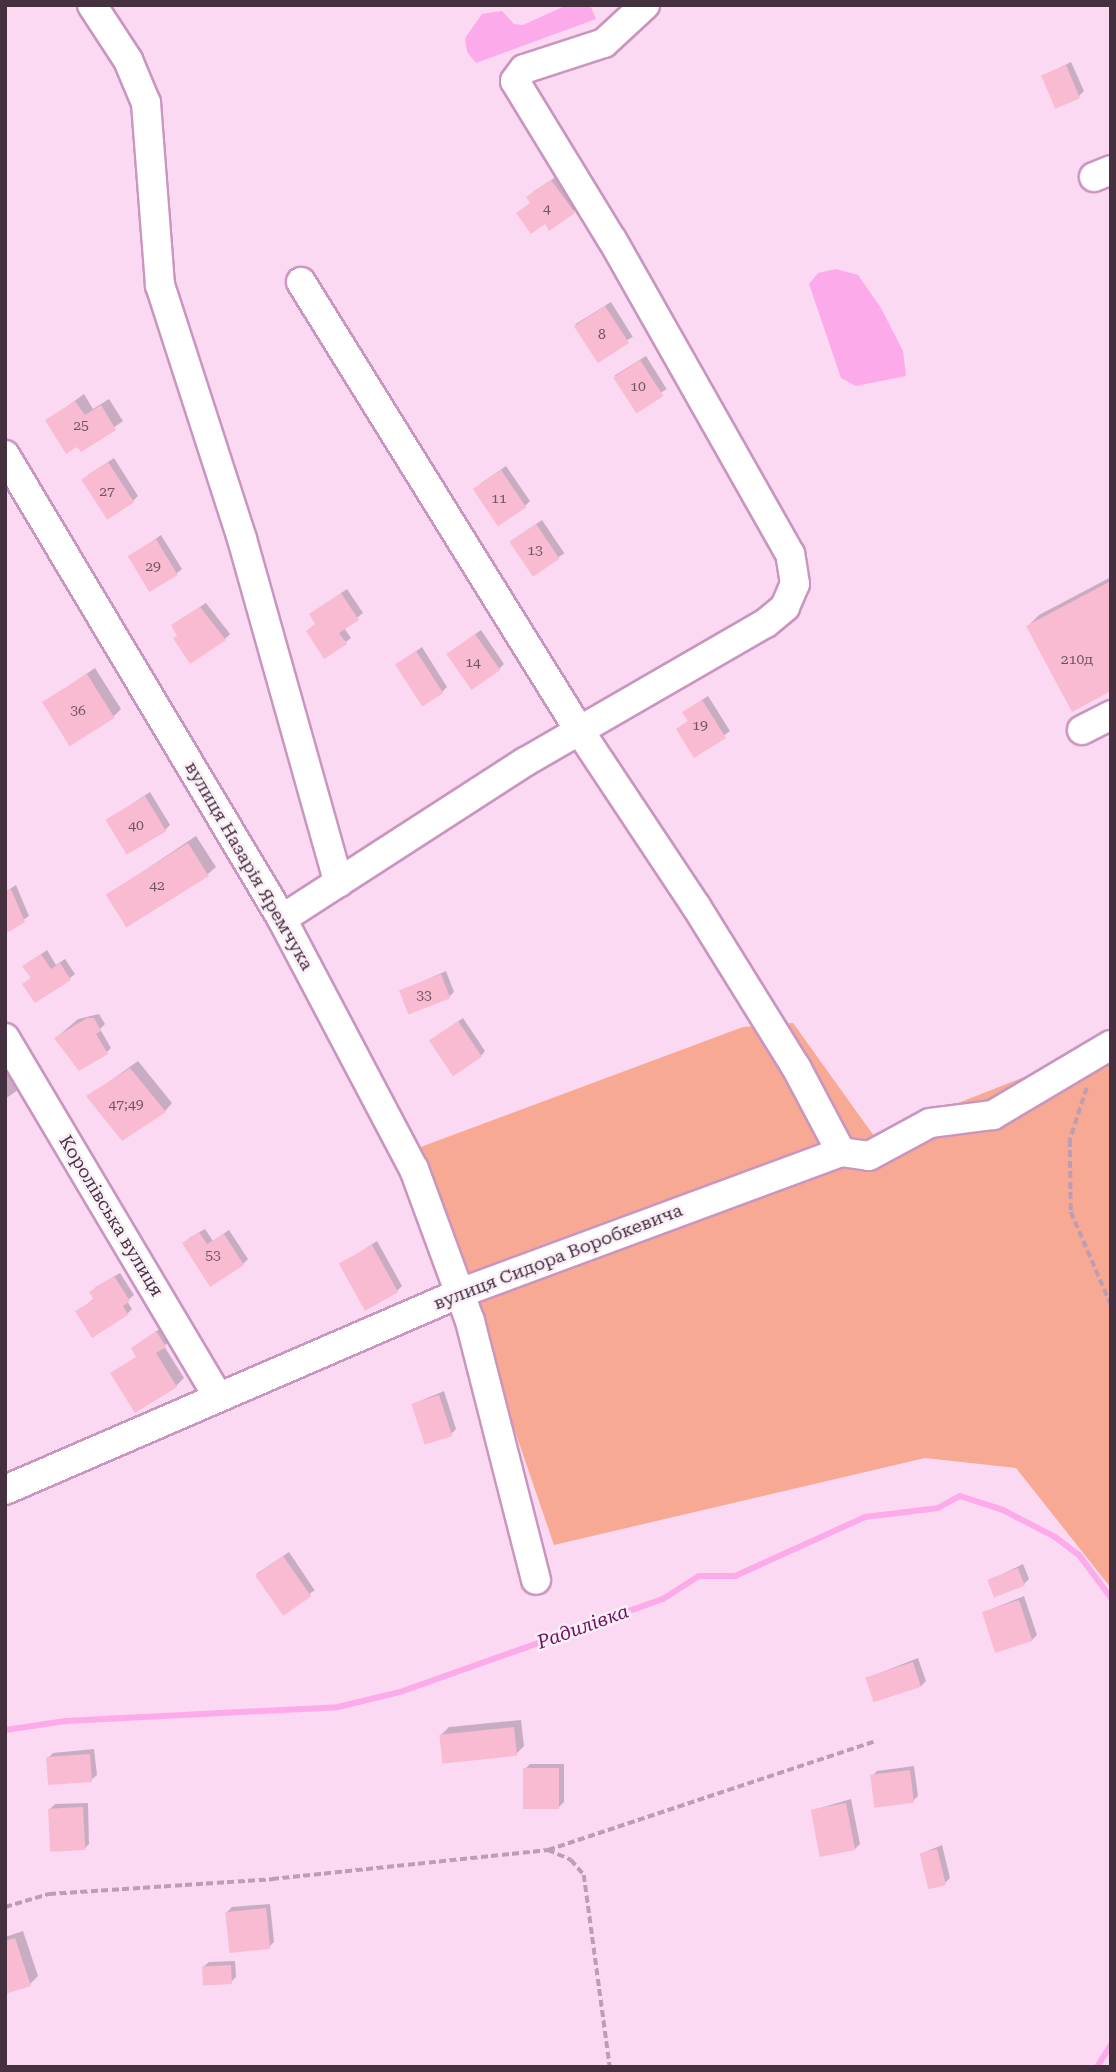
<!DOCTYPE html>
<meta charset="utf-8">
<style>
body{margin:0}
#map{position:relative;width:1116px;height:2072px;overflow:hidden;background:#fbd9f3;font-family:"Roboto Serif",serif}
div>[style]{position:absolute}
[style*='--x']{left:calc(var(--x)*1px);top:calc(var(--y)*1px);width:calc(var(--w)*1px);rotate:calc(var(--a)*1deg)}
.green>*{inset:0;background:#f8a994}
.water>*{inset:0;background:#fcaaea}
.shadow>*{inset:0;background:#0003;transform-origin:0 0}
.stream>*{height:6px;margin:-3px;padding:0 3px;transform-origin:3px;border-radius:3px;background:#fcaaea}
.building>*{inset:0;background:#f8bbd1;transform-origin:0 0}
.path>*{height:3.5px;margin-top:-1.75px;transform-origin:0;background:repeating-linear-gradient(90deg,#bb9eb4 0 7px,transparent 0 10.5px)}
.roads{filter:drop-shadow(2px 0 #ca95be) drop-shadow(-2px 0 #ca95be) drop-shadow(0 2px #ca95be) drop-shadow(0 -2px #ca95be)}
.minor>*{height:28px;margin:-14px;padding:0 14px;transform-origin:14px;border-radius:14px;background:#fff}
span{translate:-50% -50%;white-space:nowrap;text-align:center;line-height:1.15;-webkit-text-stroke:5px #faeef7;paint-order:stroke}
.number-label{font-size:14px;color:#725364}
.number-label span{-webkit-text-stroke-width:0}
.street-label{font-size:18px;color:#453040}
.water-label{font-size:19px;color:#6f0e62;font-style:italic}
.frame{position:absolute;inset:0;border:7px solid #453040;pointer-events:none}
</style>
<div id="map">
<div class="green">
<i style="clip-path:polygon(793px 1023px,874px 1136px,1111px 1043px,1111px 1588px,1016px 1468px,925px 1458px,554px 1545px,418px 1148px,743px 1027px)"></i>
</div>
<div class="water">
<i style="clip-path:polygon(567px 5px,590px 5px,596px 19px,476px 63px,467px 52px,465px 38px,482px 14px,502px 11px,514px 24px,523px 25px)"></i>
<i style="clip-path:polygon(836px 269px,858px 275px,881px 308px,903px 351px,906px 376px,856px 386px,841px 378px,809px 284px,818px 273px)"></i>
</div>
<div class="shadow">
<i style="clip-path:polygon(1071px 62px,1084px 91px,1079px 96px,1043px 76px)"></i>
<i style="clip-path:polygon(557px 176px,578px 207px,573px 212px,518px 213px,532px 202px,533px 192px)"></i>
<i style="left:611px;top:302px;width:41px;height:42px;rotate:58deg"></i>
<i style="left:646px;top:356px;width:39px;height:37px;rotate:58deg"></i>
<i style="clip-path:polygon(84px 394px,93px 409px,109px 399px,123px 421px,81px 450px,47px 421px)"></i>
<i style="clip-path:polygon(114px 458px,138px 496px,133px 501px,88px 475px)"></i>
<i style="clip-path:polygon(506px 466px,530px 501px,525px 506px,480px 484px)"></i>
<i style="left:542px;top:520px;width:40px;height:38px;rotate:56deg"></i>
<i style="clip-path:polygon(161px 535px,182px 569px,177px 573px,130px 557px)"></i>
<i style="clip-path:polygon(1111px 577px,1111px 690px,1028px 626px,1039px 615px)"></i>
<i style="clip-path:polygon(347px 589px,363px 613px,344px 628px,351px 638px,346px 642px,311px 614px)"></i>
<i style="clip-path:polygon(206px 603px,230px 634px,225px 639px,179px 635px,178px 621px)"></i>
<i style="clip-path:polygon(481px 630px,504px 664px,499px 669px,448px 654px)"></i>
<i style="clip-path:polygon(422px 647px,447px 687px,442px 692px,397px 664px)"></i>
<i style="clip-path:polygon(95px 668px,121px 709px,113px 717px,44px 703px)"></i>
<i style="clip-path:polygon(708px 696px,730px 731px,695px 756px,678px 729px,689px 720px,684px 712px)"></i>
<i style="clip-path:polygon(150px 792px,170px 825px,165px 830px,108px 820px)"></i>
<i style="clip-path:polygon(196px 836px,216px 867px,208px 874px,108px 895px)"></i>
<i style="clip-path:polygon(16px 885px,29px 916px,5px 932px,5px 892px)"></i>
<i style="clip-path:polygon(47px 950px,56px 965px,65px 959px,75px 974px,70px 978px,24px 984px,32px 977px,30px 962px)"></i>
<i style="clip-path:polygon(446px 971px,454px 992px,449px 997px,401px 991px)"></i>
<i style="clip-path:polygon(99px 1014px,105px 1024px,100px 1029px,111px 1048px,106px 1053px,56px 1038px,78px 1019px)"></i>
<i style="clip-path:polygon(463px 1018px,485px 1051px,481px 1056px,437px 1036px)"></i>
<i style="clip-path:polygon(138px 1061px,172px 1103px,165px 1111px,89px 1096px)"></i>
<i style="clip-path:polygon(5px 1069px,18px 1090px,5px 1099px)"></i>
<i style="clip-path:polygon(205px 1229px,213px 1241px,229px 1230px,248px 1259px,243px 1264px,189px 1238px)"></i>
<i style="clip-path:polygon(377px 1241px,402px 1286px,397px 1291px,342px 1264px)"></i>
<i style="clip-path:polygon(120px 1273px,134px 1295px,127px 1301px,132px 1309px,127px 1314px,77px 1312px,95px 1298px,91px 1292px,96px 1287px)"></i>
<i style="clip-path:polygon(165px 1325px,173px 1338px,164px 1346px,184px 1378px,176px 1386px,112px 1373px,144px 1353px,133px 1348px)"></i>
<i style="clip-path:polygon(444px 1391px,456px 1429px,451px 1434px,413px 1404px)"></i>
<i style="left:289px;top:1552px;width:46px;height:39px;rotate:56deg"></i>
<i style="clip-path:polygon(1023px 1564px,1029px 1579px,1024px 1584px,990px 1580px)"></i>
<i style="clip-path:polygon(1024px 1596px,1037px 1635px,1032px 1640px,984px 1612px)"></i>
<i style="clip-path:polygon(918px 1658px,926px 1681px,921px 1686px,867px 1678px)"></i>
<i style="clip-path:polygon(521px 1720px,524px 1746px,516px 1754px,441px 1735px,449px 1727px)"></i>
<i style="clip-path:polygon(94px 1749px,97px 1775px,91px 1780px,48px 1758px,53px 1753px)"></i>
<i style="clip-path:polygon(530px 1764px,564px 1764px,564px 1802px,559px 1807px,525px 1769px)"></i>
<i style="clip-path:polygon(914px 1766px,918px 1796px,913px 1801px,872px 1776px,877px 1771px)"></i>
<i style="clip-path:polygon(851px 1799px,860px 1844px,855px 1849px,813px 1810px)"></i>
<i style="clip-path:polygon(88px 1803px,89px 1844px,84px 1849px,50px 1809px,55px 1804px)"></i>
<i style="clip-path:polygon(942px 1845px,950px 1878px,945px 1883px,920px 1854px)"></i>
<i style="clip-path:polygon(270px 1904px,274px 1942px,269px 1947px,227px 1912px,232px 1907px)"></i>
<i style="clip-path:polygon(23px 1931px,38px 1976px,30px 1984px,5px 1992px,5px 1937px)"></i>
<i style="clip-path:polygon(235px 1961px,236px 1977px,231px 1982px,203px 1967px,209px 1962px)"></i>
</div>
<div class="stream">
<i style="--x:5;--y:1730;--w:61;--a:-8.5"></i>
<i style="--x:65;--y:1721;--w:273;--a:-2.9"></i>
<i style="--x:338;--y:1707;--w:64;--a:-13.6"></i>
<i style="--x:400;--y:1692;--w:279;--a:-19.5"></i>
<i style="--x:663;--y:1599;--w:43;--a:-32.6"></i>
<i style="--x:699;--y:1576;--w:36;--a:0"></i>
<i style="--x:735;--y:1576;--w:143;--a:-24.4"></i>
<i style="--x:865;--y:1517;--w:74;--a:-7"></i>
<i style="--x:938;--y:1508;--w:25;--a:-29"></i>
<i style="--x:960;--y:1496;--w:45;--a:18"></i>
<i style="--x:1003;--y:1510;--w:59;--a:27.4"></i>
<i style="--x:1055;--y:1537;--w:30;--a:37"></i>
<i style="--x:1079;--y:1555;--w:54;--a:53.3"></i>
<i style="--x:1097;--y:2067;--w:26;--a:-58"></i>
</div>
<div class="building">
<i style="left:1066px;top:65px;width:36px;height:27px;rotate:67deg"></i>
<i style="clip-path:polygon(551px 180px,575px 213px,549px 231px,545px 224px,531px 234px,516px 213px,530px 203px,526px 197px)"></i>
<i style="left:605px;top:306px;width:44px;height:37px;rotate:57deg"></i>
<i style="left:640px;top:360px;width:43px;height:32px;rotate:57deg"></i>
<i style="clip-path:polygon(75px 401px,85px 415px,101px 405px,116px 430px,81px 452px,77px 447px,66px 454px,45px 420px)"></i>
<i style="left:108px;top:462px;width:48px;height:32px;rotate:57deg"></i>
<i style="left:501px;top:470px;width:45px;height:34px;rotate:56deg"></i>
<i style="left:536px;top:524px;width:42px;height:32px;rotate:56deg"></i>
<i style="left:156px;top:539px;width:42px;height:33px;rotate:59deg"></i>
<i style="clip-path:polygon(1111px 581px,1111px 691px,1072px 712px,1026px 626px)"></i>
<i style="clip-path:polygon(341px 593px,359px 620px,339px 633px,347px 644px,324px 659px,306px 631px,315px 624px,309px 614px)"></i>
<i style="clip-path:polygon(200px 607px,226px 640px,190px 664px,173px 638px,177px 636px,171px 625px)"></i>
<i style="left:475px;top:634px;width:44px;height:35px;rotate:55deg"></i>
<i style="left:416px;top:651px;width:50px;height:25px;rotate:57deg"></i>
<i style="left:87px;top:674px;width:52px;height:53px;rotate:58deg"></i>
<i style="clip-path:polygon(702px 700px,726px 738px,694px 758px,676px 729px,688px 721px,682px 712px)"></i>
<i style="left:145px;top:796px;width:41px;height:46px;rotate:59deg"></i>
<i style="left:188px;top:843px;width:39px;height:97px;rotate:58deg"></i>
<i style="clip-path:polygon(11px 889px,25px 922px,5px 934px,5px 892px)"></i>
<i style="clip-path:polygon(41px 954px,51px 969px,60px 963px,71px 980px,35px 1003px,22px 984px,31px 978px,22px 966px)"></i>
<i style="left:441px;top:974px;width:26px;height:45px;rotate:69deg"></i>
<i style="clip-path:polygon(87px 1018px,94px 1018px,101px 1031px,96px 1034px,108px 1054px,79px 1071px,54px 1038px)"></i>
<i style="left:458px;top:1021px;width:43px;height:35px;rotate:56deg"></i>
<i style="clip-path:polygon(130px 1068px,166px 1112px,122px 1141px,86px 1096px)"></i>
<i style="clip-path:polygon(199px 1232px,207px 1244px,224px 1234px,244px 1265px,210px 1287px,182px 1243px)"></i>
<i style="left:372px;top:1245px;width:54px;height:38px;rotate:61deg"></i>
<i style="clip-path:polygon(114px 1276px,130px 1301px,123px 1306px,128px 1315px,92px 1338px,75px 1311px,94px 1300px,89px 1292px)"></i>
<i style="clip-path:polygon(156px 1331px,166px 1347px,156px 1353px,177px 1387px,135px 1413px,110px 1373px,136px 1357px,131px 1348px)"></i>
<i style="left:439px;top:1395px;width:43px;height:29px;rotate:72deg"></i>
<i style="left:283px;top:1556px;width:49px;height:34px;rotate:55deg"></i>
<i style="left:1018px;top:1568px;width:19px;height:33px;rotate:69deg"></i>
<i style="left:1019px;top:1600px;width:43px;height:39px;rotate:72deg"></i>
<i style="left:913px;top:1662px;width:26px;height:50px;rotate:72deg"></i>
<i style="left:514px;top:1727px;width:29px;height:75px;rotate:84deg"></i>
<i style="left:90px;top:1754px;width:28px;height:44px;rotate:86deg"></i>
<i style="left:523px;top:1768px;width:36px;height:41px"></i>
<i style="left:910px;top:1770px;width:33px;height:40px;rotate:83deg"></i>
<i style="left:846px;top:1803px;width:48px;height:36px;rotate:79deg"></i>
<i style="left:83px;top:1807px;width:43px;height:35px;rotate:87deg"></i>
<i style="left:937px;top:1849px;width:37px;height:18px;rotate:76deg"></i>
<i style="left:266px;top:1908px;width:41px;height:41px;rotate:84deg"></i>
<i style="clip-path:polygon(15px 1938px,31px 1986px,5px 1994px,5px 1941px)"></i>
<i style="left:231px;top:1965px;width:19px;height:29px;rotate:87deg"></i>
</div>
<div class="path">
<i style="--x:1087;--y:1088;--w:55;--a:108.1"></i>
<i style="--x:1070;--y:1140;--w:72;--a:89.2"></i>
<i style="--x:1071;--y:1212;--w:101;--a:66.7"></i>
<i style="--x:548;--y:1850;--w:25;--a:23"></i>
<i style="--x:571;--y:1860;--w:20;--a:49"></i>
<i style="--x:584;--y:1875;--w:194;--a:82.3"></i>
<i style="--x:5;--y:1907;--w:46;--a:-16.5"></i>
<i style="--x:49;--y:1894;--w:224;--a:-3.8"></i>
<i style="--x:272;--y:1879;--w:278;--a:-6"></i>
<i style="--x:548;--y:1850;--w:345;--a:-18.4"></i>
</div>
<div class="roads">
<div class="minor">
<i style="--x:92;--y:5;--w:66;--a:56.8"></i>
<i style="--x:128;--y:60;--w:47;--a:67.3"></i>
<i style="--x:146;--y:103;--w:183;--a:85.6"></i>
<i style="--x:160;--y:285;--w:267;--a:72.1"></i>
<i style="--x:242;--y:539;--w:357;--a:74.3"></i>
<i style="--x:1094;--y:177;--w:18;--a:-22"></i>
<i style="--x:301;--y:282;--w:527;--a:58.18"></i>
<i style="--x:579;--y:730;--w:211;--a:56.4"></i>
<i style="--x:696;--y:906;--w:190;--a:58.2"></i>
<i style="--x:796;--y:1067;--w:96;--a:62.1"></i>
<i style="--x:5;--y:455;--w:540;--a:59.16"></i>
<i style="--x:282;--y:919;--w:283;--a:62.2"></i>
<i style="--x:414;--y:1169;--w:162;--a:69.8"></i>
<i style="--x:470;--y:1321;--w:267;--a:75.7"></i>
<i style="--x:1082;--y:730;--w:33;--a:-27"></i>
<i style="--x:282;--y:919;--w:289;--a:-32.9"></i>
<i style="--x:525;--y:762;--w:278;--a:-30"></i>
<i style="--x:766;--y:623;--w:25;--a:-40"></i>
<i style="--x:785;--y:607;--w:25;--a:-67"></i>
<i style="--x:795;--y:584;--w:30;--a:-99"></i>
<i style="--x:790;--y:554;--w:361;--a:-119.5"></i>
<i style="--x:612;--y:240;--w:186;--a:-121.4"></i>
<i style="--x:515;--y:81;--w:15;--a:-53"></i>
<i style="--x:524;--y:69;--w:84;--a:-18"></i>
<i style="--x:604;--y:43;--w:56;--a:-42.8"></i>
<i style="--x:5;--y:1038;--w:415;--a:59.3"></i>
<i style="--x:5;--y:1490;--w:496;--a:-23.4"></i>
<i style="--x:460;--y:1293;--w:406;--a:-20.3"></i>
<i style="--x:841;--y:1152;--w:28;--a:8"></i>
<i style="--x:869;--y:1156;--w:69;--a:-28.4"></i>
<i style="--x:930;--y:1123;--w:64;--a:-7.2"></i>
<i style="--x:993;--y:1115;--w:137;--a:-30.7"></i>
</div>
</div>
<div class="number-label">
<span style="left:547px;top:208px">4</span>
<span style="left:602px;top:334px">8</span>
<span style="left:638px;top:386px">10</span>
<span style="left:81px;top:425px">25</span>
<span style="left:107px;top:491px">27</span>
<span style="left:499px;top:498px">11</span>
<span style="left:535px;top:550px">13</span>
<span style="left:153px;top:566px">29</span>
<span style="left:1077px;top:659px">210д</span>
<span style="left:473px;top:662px">14</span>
<span style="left:78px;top:710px">36</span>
<span style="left:700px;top:725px">19</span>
<span style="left:136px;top:825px">40</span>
<span style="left:157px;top:885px">42</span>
<span style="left:424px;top:995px">33</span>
<span style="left:126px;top:1104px">47;49</span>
<span style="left:213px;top:1255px">53</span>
</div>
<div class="street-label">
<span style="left:249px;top:866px;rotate:60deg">вулиця Назарія Яремчука</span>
<span style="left:111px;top:1216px;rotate:59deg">Королівська вулиця</span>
<span style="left:558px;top:1257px;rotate:-21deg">вулиця Сидора Воробкевича</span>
</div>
<div class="water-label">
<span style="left:583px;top:1627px;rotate:-20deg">Радилівка</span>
</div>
<div class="frame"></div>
</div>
